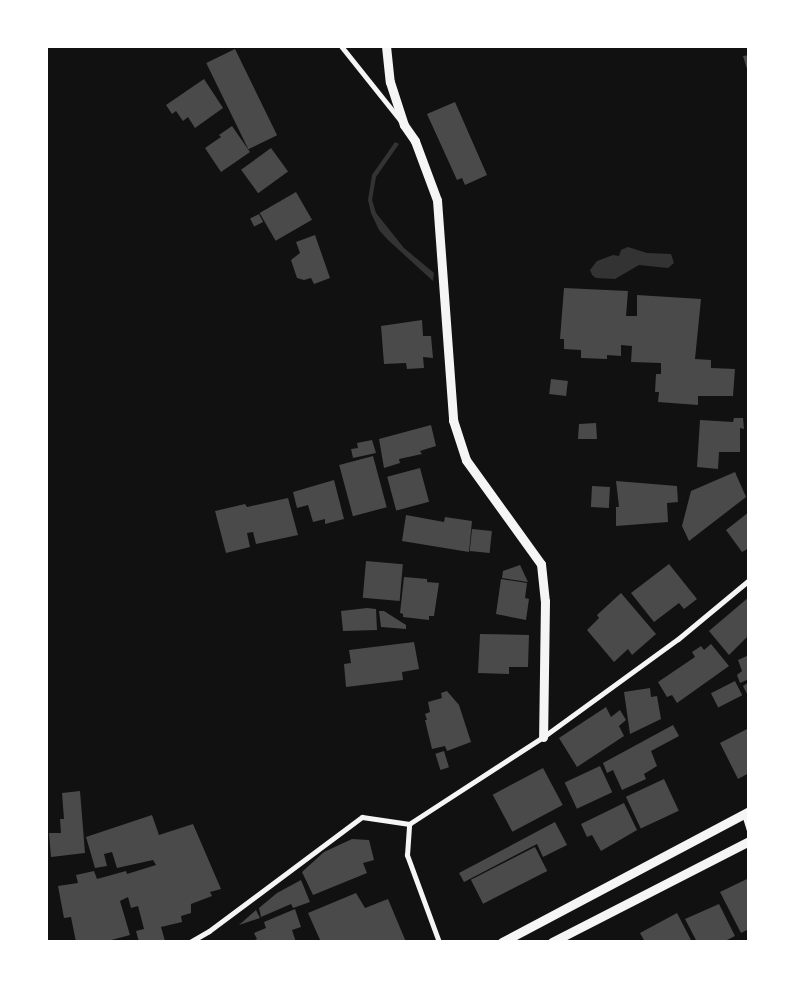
<!DOCTYPE html>
<style>
body{margin:0}
#map{position:relative;width:795px;height:988px;overflow:hidden;background:#111;font-family:Ubuntu,sans-serif}
div>[style]{position:absolute}
[style*='--x']{left:calc(var(--x)*1px);top:calc(var(--y)*1px);width:calc(var(--w)*1px);rotate:calc(var(--a)*1deg)}
.water>*{inset:0;background:#333}
.building>*{inset:0;background:#4a4a4a;transform-origin:0 0}
.minor>*{height:5px;margin:-2.5px;padding:0 2.5px;transform-origin:2.5px;border-radius:2.5px;background:#f5f5f5}
.tertiary>*{height:9px;margin:-4.5px;padding:0 4.5px;transform-origin:4.5px;border-radius:4.5px;background:#f5f5f5}
span{translate:-50% -50%;white-space:nowrap;text-align:center;line-height:1.15;-webkit-text-stroke:5px #fff;paint-order:stroke}
.frame{position:absolute;inset:0;border:48px solid #fff;pointer-events:none}
</style>
<div id="map">
<div class="water">
<i style="clip-path:polygon(395px 142px,399px 144px,376px 177px,372px 200px,376px 213px,404px 248px,434px 273px,433px 281px,388px 240px,379px 230px,371px 213px,368px 200px,372px 175px)"></i>
<i style="clip-path:polygon(628px 247px,647px 253px,671px 254px,674px 263px,668px 268px,639px 265px,615px 279px,596px 278px,592px 275px,590px 270px,597px 261px,613px 255px,619px 256px,621px 250px)"></i>
</div>
<div class="building">
<i style="left:235px;top:49px;width:96px;height:32px;rotate:64deg"></i>
<i style="clip-path:polygon(749px 55px,749px 69px,747px 69px,743px 56px)"></i>
<i style="clip-path:polygon(204px 79px,223px 108px,195px 128px,188px 117px,183px 121px,176px 111px,172px 114px,166px 105px)"></i>
<i style="clip-path:polygon(455px 102px,487px 175px,465px 185px,462px 178px,457px 180px,427px 114px)"></i>
<i style="clip-path:polygon(232px 126px,250px 152px,221px 172px,205px 148px,221px 137px,219px 135px)"></i>
<i style="left:271px;top:148px;width:29px;height:37px;rotate:54deg"></i>
<i style="left:296px;top:192px;width:32px;height:42px;rotate:60deg"></i>
<i style="left:259px;top:214px;width:9px;height:10px;rotate:63deg"></i>
<i style="clip-path:polygon(315px 235px,330px 278px,314px 284px,311px 278px,304px 280px,297px 278px,291px 260px,300px 253px,296px 242px)"></i>
<i style="clip-path:polygon(564px 288px,628px 291px,626px 316px,637px 316px,637px 295px,701px 299px,695px 359px,711px 360px,711px 368px,735px 369px,733px 396px,698px 396px,698px 405px,658px 402px,659px 392px,655px 392px,656px 374px,661px 374px,661px 363px,631px 362px,632px 346px,621px 345px,621px 356px,607px 355px,607px 359px,581px 358px,581px 350px,564px 349px,564px 339px,560px 339px)"></i>
<i style="clip-path:polygon(422px 320px,423px 336px,431px 336px,433px 358px,423px 357px,424px 368px,407px 369px,406px 363px,384px 364px,381px 326px)"></i>
<i style="left:551px;top:379px;width:17px;height:15px;rotate:7deg"></i>
<i style="clip-path:polygon(734px 418px,743px 418px,744px 429px,740px 428px,740px 452px,719px 452px,718px 469px,697px 467px,700px 420px,733px 422px)"></i>
<i style="clip-path:polygon(596px 423px,597px 439px,578px 439px,579px 424px)"></i>
<i style="clip-path:polygon(431px 425px,436px 446px,420px 451px,422px 454px,399px 459px,400px 463px,384px 468px,379px 439px)"></i>
<i style="clip-path:polygon(372px 440px,376px 453px,353px 458px,351px 449px,358px 448px,357px 443px)"></i>
<i style="left:373px;top:456px;width:53px;height:35px;rotate:75deg"></i>
<i style="left:420px;top:468px;width:35px;height:34px;rotate:75deg"></i>
<i style="clip-path:polygon(735px 472px,746px 497px,689px 541px,682px 526px,691px 491px)"></i>
<i style="clip-path:polygon(334px 480px,344px 519px,325px 524px,325px 519px,313px 522px,308px 505px,297px 508px,293px 492px)"></i>
<i style="clip-path:polygon(616px 481px,677px 486px,678px 502px,667px 503px,668px 522px,616px 526px,616px 507px,619px 507px)"></i>
<i style="left:592px;top:486px;width:18px;height:21px;rotate:3deg"></i>
<i style="clip-path:polygon(288px 498px,298px 535px,256px 544px,253px 532px,247px 533px,250px 547px,226px 553px,215px 511px,245px 504px,247px 507px)"></i>
<i style="clip-path:polygon(749px 512px,749px 548px,742px 552px,726px 530px)"></i>
<i style="clip-path:polygon(406px 515px,444px 522px,445px 517px,472px 521px,469px 552px,402px 541px)"></i>
<i style="left:472px;top:529px;width:20px;height:22px;rotate:6deg"></i>
<i style="left:366px;top:561px;width:37px;height:37px;rotate:5deg"></i>
<i style="clip-path:polygon(669px 564px,697px 599px,684px 609px,679px 603px,654px 622px,631px 593px)"></i>
<i style="clip-path:polygon(520px 565px,528px 582px,502px 578px,503px 571px)"></i>
<i style="clip-path:polygon(404px 577px,427px 579px,427px 582px,439px 583px,434px 616px,429px 616px,429px 620px,403px 617px,403px 614px,400px 613px)"></i>
<i style="clip-path:polygon(501px 579px,527px 583px,525px 598px,529px 599px,526px 620px,496px 614px)"></i>
<i style="clip-path:polygon(621px 593px,656px 634px,632px 655px,628px 649px,614px 662px,587px 630px,599px 618px,597px 615px)"></i>
<i style="clip-path:polygon(749px 597px,749px 635px,729px 655px,709px 631px)"></i>
<i style="clip-path:polygon(367px 608px,376px 609px,377px 630px,343px 631px,341px 611px)"></i>
<i style="clip-path:polygon(379px 611px,384px 611px,406px 625px,406px 629px,381px 627px)"></i>
<i style="clip-path:polygon(480px 634px,529px 635px,528px 667px,509px 667px,509px 674px,478px 673px)"></i>
<i style="clip-path:polygon(414px 642px,419px 669px,402px 672px,403px 680px,346px 687px,344px 664px,351px 663px,349px 650px)"></i>
<i style="clip-path:polygon(711px 644px,729px 666px,677px 703px,672px 695px,667px 697px,658px 682px,695px 657px,692px 652px,701px 646px,704px 650px)"></i>
<i style="clip-path:polygon(749px 655px,749px 679px,740px 683px,737px 675px,742px 671px,738px 660px)"></i>
<i style="left:735px;top:681px;width:16px;height:27px;rotate:63deg"></i>
<i style="clip-path:polygon(749px 682px,749px 698px,743px 686px)"></i>
<i style="clip-path:polygon(650px 688px,651px 697px,657px 696px,661px 719px,630px 734px,624px 692px)"></i>
<i style="clip-path:polygon(447px 691px,459px 705px,471px 742px,447px 751px,445px 746px,432px 749px,425px 720px,427px 720px,425px 714px,430px 712px,428px 702px,442px 698px,441px 693px)"></i>
<i style="clip-path:polygon(606px 707px,611px 717px,620px 710px,626px 720px,619px 726px,624px 736px,577px 767px,559px 738px)"></i>
<i style="clip-path:polygon(673px 725px,679px 736px,651px 751px,657px 766px,644px 774px,646px 779px,622px 790px,613px 770px,607px 773px,603px 763px)"></i>
<i style="clip-path:polygon(749px 728px,749px 773px,738px 779px,720px 743px)"></i>
<i style="left:444px;top:751px;width:17px;height:9px;rotate:73deg"></i>
<i style="left:600px;top:766px;width:29px;height:39px;rotate:65deg"></i>
<i style="left:543px;top:768px;width:42px;height:57px;rotate:62deg"></i>
<i style="left:664px;top:779px;width:35px;height:42px;rotate:65deg"></i>
<i style="clip-path:polygon(80px 791px,85px 853px,51px 857px,49px 833px,61px 833px,60px 819px,64px 819px,62px 793px)"></i>
<i style="clip-path:polygon(624px 803px,637px 830px,601px 851px,592px 835px,587px 837px,581px 824px)"></i>
<i style="clip-path:polygon(152px 815px,159px 835px,193px 824px,221px 889px,210px 892px,212px 896px,191px 904px,191px 913px,181px 916px,182px 922px,161px 927px,165px 941px,163px 942px,139px 942px,136px 931px,144px 929px,138px 906px,131px 908px,128px 897px,120px 901px,130px 935px,104px 942px,76px 942px,71px 917px,64px 918px,58px 886px,78px 883px,76px 875px,94px 871px,97px 879px,126px 871px,127px 874px,156px 865px,153px 860px,117px 868px,112px 852px,104px 854px,107px 866px,95px 868px,86px 837px)"></i>
<i style="clip-path:polygon(555px 822px,567px 845px,543px 857px,537px 844px,464px 882px,459px 873px)"></i>
<i style="clip-path:polygon(352px 839px,369px 840px,374px 860px,363px 863px,367px 873px,313px 895px,302px 872px,324px 852px)"></i>
<i style="left:535px;top:847px;width:27px;height:72px;rotate:63deg"></i>
<i style="clip-path:polygon(749px 878px,749px 929px,741px 933px,720px 892px)"></i>
<i style="clip-path:polygon(301px 880px,310px 902px,293px 908px,291px 904px,261px 917px,259px 908px,277px 893px)"></i>
<i style="clip-path:polygon(356px 893px,365px 908px,388px 899px,406px 942px,321px 942px,308px 913px)"></i>
<i style="clip-path:polygon(719px 904px,735px 936px,723px 942px,697px 942px,685px 919px)"></i>
<i style="clip-path:polygon(295px 909px,301px 927px,292px 930px,296px 942px,250px 942px,257px 939px,254px 933px,266px 928px,264px 922px)"></i>
<i style="clip-path:polygon(256px 910px,260px 918px,239px 925px)"></i>
<i style="clip-path:polygon(677px 913px,692px 942px,645px 942px,640px 933px)"></i>
</div>
<div class="minor">
<i style="--x:341;--y:46;--w:95;--a:51.4"></i>
<i style="--x:744;--y:814;--w:17;--a:73"></i>
<i style="--x:190;--y:942;--w:22;--a:-30"></i>
<i style="--x:209;--y:931;--w:191;--a:-36.7"></i>
<i style="--x:362;--y:817;--w:48;--a:8.5"></i>
<i style="--x:439;--y:942;--w:93;--a:-110.2"></i>
<i style="--x:407;--y:855;--w:31;--a:-86"></i>
<i style="--x:409;--y:824;--w:160;--a:-33"></i>
<i style="--x:543;--y:737;--w:167;--a:-36"></i>
<i style="--x:678;--y:639;--w:92;--a:-39.7"></i>
</div>
<div class="tertiary">
<i style="--x:386;--y:46;--w:36;--a:84"></i>
<i style="--x:390;--y:82;--w:45;--a:72"></i>
<i style="--x:404;--y:125;--w:19;--a:55"></i>
<i style="--x:415;--y:141;--w:63;--a:69.6"></i>
<i style="--x:437;--y:200;--w:221;--a:85.8"></i>
<i style="--x:453;--y:420;--w:42;--a:72"></i>
<i style="--x:466;--y:460;--w:128;--a:54.2"></i>
<i style="--x:541;--y:564;--w:37;--a:84"></i>
<i style="--x:545;--y:601;--w:136;--a:90.8"></i>
<i style="--x:502;--y:942;--w:280;--a:-27.9"></i>
<i style="--x:552;--y:942;--w:221;--a:-27.1"></i>
</div>
<div class="frame"></div>
</div>
